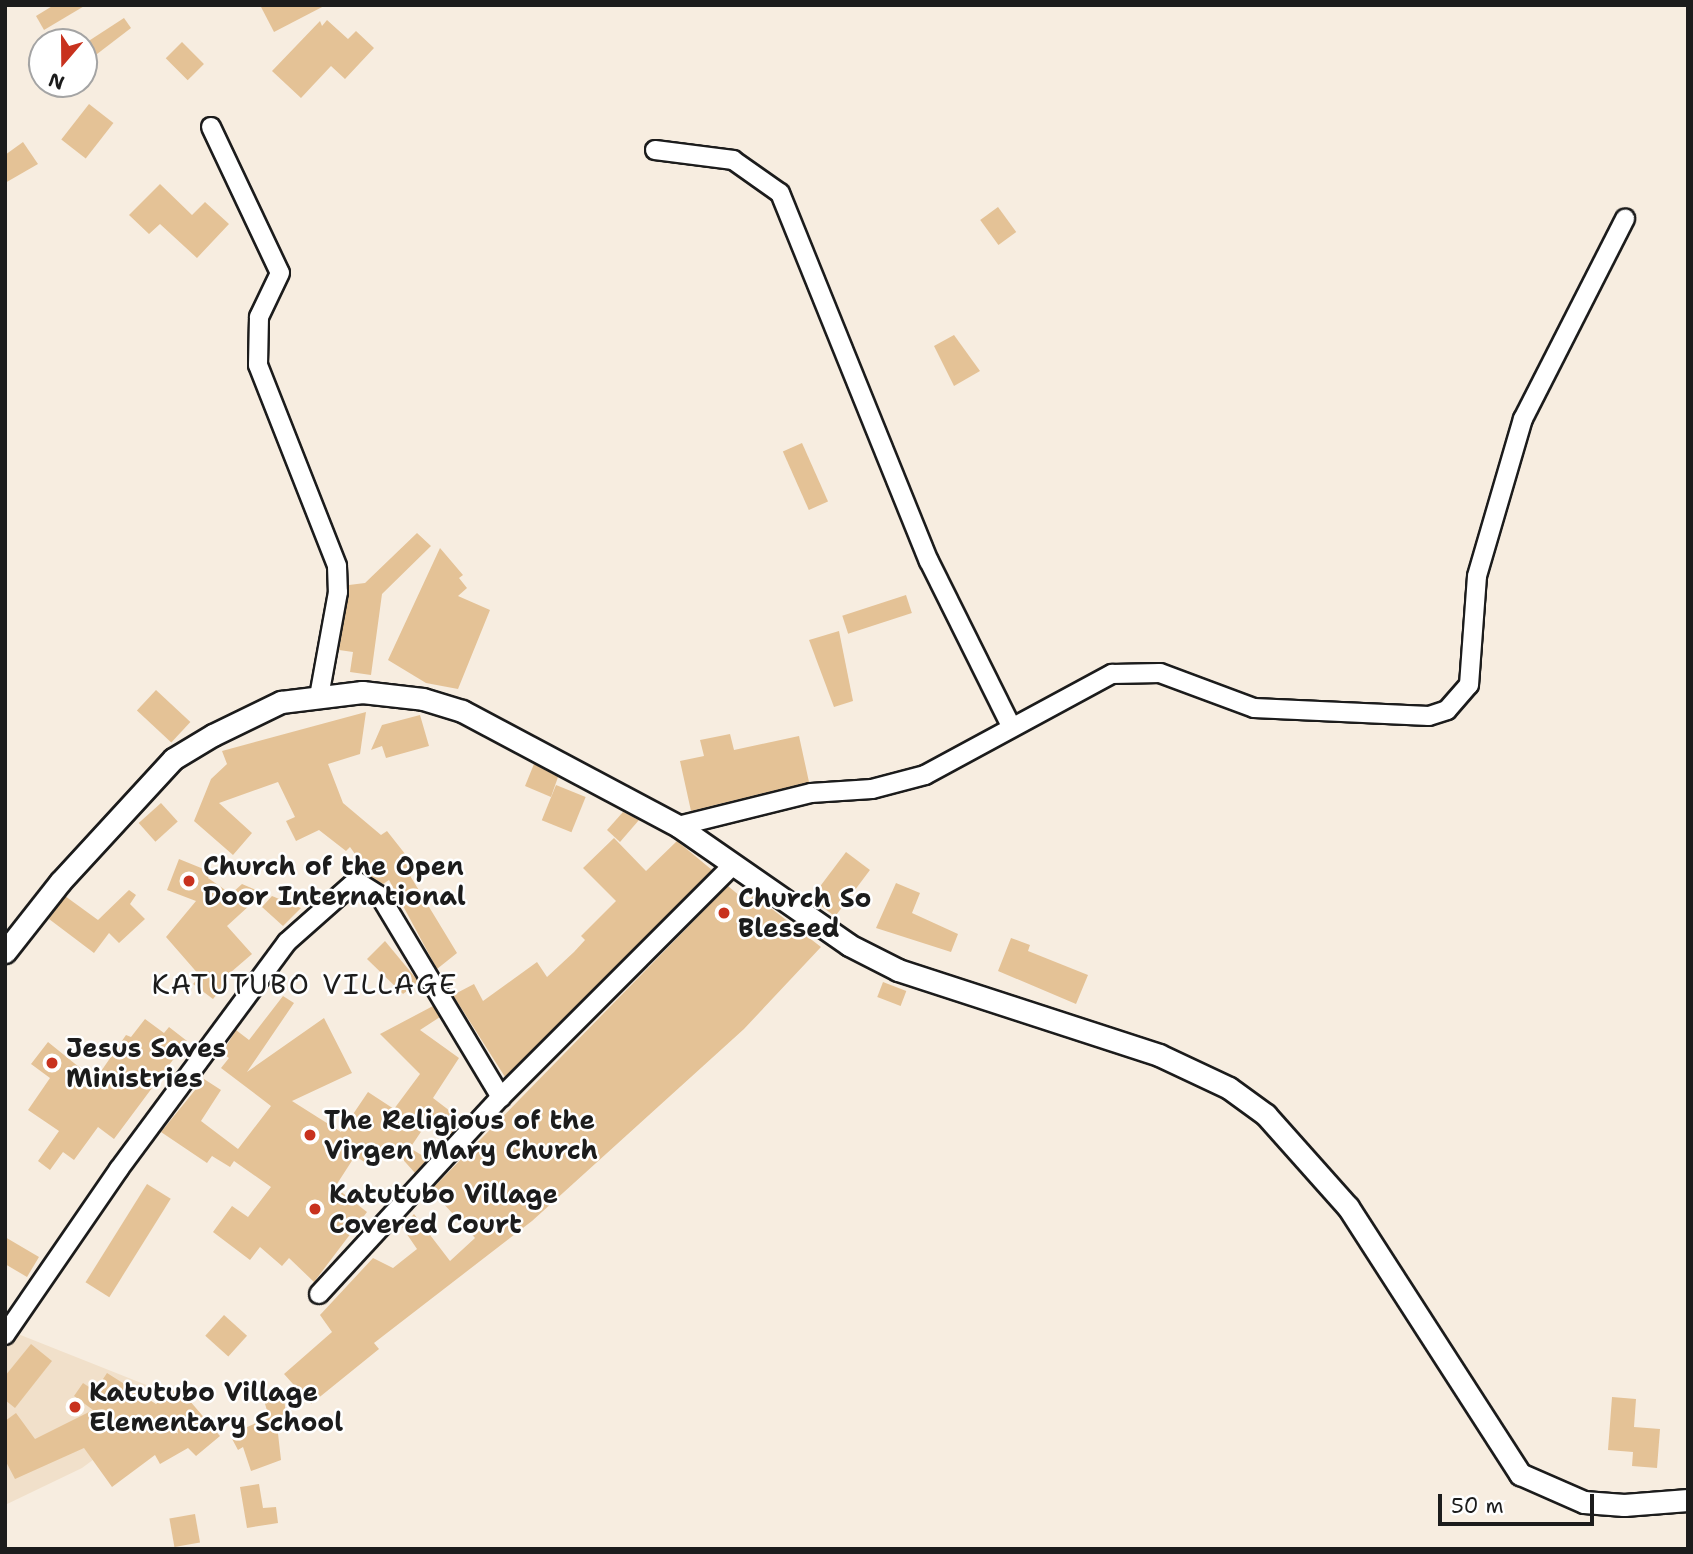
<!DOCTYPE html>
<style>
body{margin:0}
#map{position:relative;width:1693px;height:1554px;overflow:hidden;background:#f7ede0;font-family:"Shantell Sans",sans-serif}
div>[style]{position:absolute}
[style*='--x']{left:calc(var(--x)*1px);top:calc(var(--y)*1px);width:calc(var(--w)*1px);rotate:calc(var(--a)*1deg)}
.built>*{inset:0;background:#f1e0ca}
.building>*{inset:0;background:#e4c296;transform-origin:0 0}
.roads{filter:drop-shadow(2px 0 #1c1c1c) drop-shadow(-2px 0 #1c1c1c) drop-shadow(0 2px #1c1c1c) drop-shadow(0 -2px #1c1c1c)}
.minor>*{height:18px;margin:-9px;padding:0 9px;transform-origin:9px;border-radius:9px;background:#fff}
.tertiary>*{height:21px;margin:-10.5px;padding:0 10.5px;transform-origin:10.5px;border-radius:10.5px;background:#fff}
.dots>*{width:19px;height:19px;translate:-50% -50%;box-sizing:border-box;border:4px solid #fff;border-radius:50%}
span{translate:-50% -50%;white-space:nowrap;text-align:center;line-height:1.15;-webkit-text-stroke:5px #fff;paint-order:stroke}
.poi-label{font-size:26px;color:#1c1c1c;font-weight:700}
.left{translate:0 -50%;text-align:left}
.neighbourhood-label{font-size:28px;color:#1c1c1c;letter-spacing:2px}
.frame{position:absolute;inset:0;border:7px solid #1c1c1c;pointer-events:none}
.north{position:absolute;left:28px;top:28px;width:70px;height:70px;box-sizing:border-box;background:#fff;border:2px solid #a4a4a4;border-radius:50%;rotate:200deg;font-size:19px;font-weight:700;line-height:28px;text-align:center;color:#1c1c1c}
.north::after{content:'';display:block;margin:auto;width:24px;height:32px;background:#c8321e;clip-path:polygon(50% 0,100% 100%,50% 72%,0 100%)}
.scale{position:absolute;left:1438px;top:1494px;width:156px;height:32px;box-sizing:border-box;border:4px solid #1c1c1c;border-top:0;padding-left:9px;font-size:21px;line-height:24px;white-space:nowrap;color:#1c1c1c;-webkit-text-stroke:5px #fff;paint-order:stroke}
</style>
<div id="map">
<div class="built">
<i style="clip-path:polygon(13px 1332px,159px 1390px,124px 1437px,82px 1468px,5px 1505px,5px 1343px)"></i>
</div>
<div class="building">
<i style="clip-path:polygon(54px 5px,86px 5px,44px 30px,36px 16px)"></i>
<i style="clip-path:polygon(260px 5px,326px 5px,274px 32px)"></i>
<i style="clip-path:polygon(124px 18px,131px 28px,84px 64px,84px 44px)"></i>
<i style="clip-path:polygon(327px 20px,348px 39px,356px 31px,374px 48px,345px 79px,331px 66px,301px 98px,272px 71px,320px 21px,322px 26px)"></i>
<i style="left:182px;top:42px;width:31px;height:23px;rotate:45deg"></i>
<i style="left:89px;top:104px;width:31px;height:45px;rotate:38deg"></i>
<i style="clip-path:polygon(23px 142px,38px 164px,5px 183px,5px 155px)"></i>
<i style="clip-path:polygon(160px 184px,192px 215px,205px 202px,229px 224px,197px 258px,160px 224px,149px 234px,129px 215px)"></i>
<i style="left:998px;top:207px;width:31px;height:22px;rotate:54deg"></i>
<i style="clip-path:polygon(954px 335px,980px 371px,954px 386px,934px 346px)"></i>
<i style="left:802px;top:443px;width:64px;height:21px;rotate:66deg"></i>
<i style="clip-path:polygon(417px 533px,431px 546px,382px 594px,371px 675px,350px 672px,353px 652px,339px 650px,349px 585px,365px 583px)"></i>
<i style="clip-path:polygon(440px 548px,463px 575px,459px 578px,467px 588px,458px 596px,490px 610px,458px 689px,426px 683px,388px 660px)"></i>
<i style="left:906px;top:595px;width:19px;height:67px;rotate:72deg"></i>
<i style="clip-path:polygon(839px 631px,853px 701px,834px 707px,809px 640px)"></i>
<i style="left:156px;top:690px;width:47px;height:28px;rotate:43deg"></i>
<i style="clip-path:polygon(366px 712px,360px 754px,328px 764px,343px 803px,381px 835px,387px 831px,413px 864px,406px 869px,457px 953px,437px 969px,389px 880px,383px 884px,372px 878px,350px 847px,346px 851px,319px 830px,296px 841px,286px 821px,295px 817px,278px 782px,219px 803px,252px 833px,233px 855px,194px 821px,211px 779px,227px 764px,222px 751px)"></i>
<i style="clip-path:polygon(420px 715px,429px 746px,386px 758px,382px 746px,371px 750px,382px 725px)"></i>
<i style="clip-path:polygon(730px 734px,734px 750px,799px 736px,809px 782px,691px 811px,680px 761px,704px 756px,700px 740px)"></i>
<i style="clip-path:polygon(534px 764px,558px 777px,551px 797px,525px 786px)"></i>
<i style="left:556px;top:785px;width:32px;height:38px;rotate:22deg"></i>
<i style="left:161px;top:803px;width:25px;height:30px;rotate:48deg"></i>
<i style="clip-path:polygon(623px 812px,639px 820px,620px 842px,607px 830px)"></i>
<i style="clip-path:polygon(614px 838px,646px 871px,677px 841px,712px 870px,505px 1077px,453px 995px,474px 984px,483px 1001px,537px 962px,547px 977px,574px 952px,585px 940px,581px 936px,616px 901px,583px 868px)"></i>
<i style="left:846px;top:852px;width:30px;height:58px;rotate:37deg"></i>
<i style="clip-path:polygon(179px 859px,211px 872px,208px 878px,231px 894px,242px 884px,263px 893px,227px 926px,252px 954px,223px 979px,227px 982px,213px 999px,193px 984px,200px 976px,166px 937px,196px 901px,167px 890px)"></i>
<i style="clip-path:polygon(896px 883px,920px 893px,912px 913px,958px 934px,951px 952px,876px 928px)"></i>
<i style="clip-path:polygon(728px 886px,747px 902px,754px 895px,821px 947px,744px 1029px,532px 1221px,374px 1343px,379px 1349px,311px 1404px,284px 1374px,332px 1332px,320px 1315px,373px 1258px,393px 1268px,417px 1249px,402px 1227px,414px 1214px,450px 1261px,475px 1238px,431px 1190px)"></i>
<i style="clip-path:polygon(129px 890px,136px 895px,130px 904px,145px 919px,119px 943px,109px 933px,94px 953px,49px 919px,65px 896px,98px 920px)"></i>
<i style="clip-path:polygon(272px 896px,301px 908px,283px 926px,262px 907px)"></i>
<i style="clip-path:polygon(1011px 938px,1030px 945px,1028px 951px,1088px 975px,1076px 1004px,998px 971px)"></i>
<i style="clip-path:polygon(385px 941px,419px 982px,403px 994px,367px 959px)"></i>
<i style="left:883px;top:982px;width:25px;height:16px;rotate:21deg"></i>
<i style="clip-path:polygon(283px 996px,294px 1003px,247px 1072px,324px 1018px,352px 1073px,292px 1101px,341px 1132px,368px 1092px,394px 1109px,420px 1074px,380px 1034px,433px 1006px,440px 1017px,420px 1030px,459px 1058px,433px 1098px,463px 1121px,450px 1136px,429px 1120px,410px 1148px,428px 1159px,415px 1173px,389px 1144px,366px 1163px,355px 1156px,335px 1187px,367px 1212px,314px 1282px,289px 1258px,282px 1266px,260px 1247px,250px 1260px,213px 1232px,232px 1206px,248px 1217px,271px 1187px,234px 1161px,230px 1167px,212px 1156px,207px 1163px,161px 1132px,204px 1079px,221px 1090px,201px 1121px,238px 1149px,271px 1106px,221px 1068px,229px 1058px,222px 1053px,236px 1030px,249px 1040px)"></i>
<i style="clip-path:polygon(145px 1019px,164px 1033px,169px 1027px,187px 1041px,114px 1139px,98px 1127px,74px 1160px,63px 1152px,50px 1170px,38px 1161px,59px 1131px,28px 1110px,50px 1078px,31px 1064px,48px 1042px,95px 1080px,126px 1035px,131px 1037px)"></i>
<i style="left:147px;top:1184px;width:28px;height:116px;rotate:32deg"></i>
<i style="clip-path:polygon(5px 1237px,39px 1257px,27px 1277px,5px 1264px)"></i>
<i style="left:224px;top:1315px;width:31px;height:28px;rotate:42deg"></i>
<i style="clip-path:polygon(31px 1344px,52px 1361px,15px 1408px,5px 1400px,5px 1376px)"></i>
<i style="clip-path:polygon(107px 1373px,156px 1404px,177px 1386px,220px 1436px,196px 1456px,188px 1448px,160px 1464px,155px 1455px,112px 1487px,84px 1448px,15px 1479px,5px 1460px,5px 1421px,16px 1413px,35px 1439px,93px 1410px,74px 1396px,83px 1383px,95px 1391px)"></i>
<i style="clip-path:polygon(283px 1391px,286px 1414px,276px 1416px,281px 1460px,251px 1471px,243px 1447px,238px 1450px,230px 1435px,269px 1417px,262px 1394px)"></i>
<i style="clip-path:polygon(1612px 1397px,1636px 1399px,1634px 1427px,1660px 1429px,1657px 1468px,1632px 1466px,1633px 1452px,1608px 1450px)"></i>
<i style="clip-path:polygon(259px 1484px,263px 1508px,276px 1507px,278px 1523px,247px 1528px,240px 1487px)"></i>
<i style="left:195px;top:1514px;width:29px;height:26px;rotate:80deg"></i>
</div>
<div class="roads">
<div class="minor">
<i style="--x:211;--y:127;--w:161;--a:64.7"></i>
<i style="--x:280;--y:273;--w:49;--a:115.5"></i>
<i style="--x:259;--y:317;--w:48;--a:91.2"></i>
<i style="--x:258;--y:365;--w:216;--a:68.5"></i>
<i style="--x:337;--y:566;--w:26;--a:88"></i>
<i style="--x:338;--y:592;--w:107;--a:100.3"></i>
<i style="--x:655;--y:150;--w:79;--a:7.3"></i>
<i style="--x:733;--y:160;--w:57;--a:35.1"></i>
<i style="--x:780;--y:193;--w:397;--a:68"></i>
<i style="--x:929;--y:561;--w:184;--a:63.6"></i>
<i style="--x:678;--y:826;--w:137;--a:-13.9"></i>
<i style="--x:811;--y:793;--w:61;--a:-3.8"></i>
<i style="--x:872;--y:789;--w:55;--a:-14.8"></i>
<i style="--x:925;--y:775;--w:213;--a:-28.4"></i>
<i style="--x:1112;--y:674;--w:48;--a:-1.2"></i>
<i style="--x:1160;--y:673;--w:100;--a:20.4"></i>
<i style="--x:1254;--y:708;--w:175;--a:2.6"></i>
<i style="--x:1429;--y:716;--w:19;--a:-18"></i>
<i style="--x:1447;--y:710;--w:33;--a:-49"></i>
<i style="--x:1469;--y:685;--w:109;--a:-85.8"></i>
<i style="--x:1477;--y:576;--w:164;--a:-73.7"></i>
<i style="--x:1523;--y:419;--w:225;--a:-63"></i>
<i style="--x:319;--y:1294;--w:268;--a:-47.3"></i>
<i style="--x:501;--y:1097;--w:327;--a:-45"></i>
<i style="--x:5;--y:1335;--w:201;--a:-55.5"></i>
<i style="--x:119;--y:1169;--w:282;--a:-53.5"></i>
<i style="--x:287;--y:942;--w:92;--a:-41.5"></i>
<i style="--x:356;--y:881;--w:28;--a:32"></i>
<i style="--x:380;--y:896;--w:235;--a:59"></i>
</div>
<div class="tertiary">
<i style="--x:5;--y:952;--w:89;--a:-51.8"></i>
<i style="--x:60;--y:882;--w:167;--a:-47.4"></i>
<i style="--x:173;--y:759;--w:47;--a:-31"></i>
<i style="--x:213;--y:735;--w:76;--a:-25.9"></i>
<i style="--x:281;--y:702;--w:82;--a:-7"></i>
<i style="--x:362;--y:692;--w:61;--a:6.5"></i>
<i style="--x:423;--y:699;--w:41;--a:17.1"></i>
<i style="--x:462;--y:711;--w:245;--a:28"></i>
<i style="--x:678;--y:826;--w:208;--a:34.8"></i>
<i style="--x:849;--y:945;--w:55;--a:27"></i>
<i style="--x:898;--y:970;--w:274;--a:18"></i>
<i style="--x:1159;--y:1055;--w:77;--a:25.2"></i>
<i style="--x:1229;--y:1088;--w:46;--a:36.1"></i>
<i style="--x:1266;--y:1115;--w:123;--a:48.3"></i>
<i style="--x:1348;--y:1207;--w:318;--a:57.2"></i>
<i style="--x:1520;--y:1474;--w:70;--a:23.6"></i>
<i style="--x:1584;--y:1502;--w:40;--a:4.3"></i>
<i style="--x:1624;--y:1505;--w:64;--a:-4.5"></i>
</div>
</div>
<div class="dots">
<i style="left:189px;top:881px;background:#c8321e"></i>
<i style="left:724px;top:913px;background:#c8321e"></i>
<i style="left:52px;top:1063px;background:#c8321e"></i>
<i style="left:310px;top:1135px;background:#c8321e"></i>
<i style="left:315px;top:1209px;background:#c8321e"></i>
<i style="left:75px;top:1407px;background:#c8321e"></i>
</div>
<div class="poi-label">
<span class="left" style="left:203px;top:881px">Church of the Open<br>Door International</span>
<span class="left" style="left:738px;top:913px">Church So<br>Blessed</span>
<span class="left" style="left:66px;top:1063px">Jesus Saves<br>Ministries</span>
<span class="left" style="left:324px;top:1135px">The Religious of the<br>Virgen Mary Church</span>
<span class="left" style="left:329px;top:1209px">Katutubo Village<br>Covered Court</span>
<span class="left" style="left:89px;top:1407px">Katutubo Village<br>Elementary School</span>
</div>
<div class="neighbourhood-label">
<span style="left:305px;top:984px">KATUTUBO VILLAGE</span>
</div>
<div class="frame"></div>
<div class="north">N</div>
<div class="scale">50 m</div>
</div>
